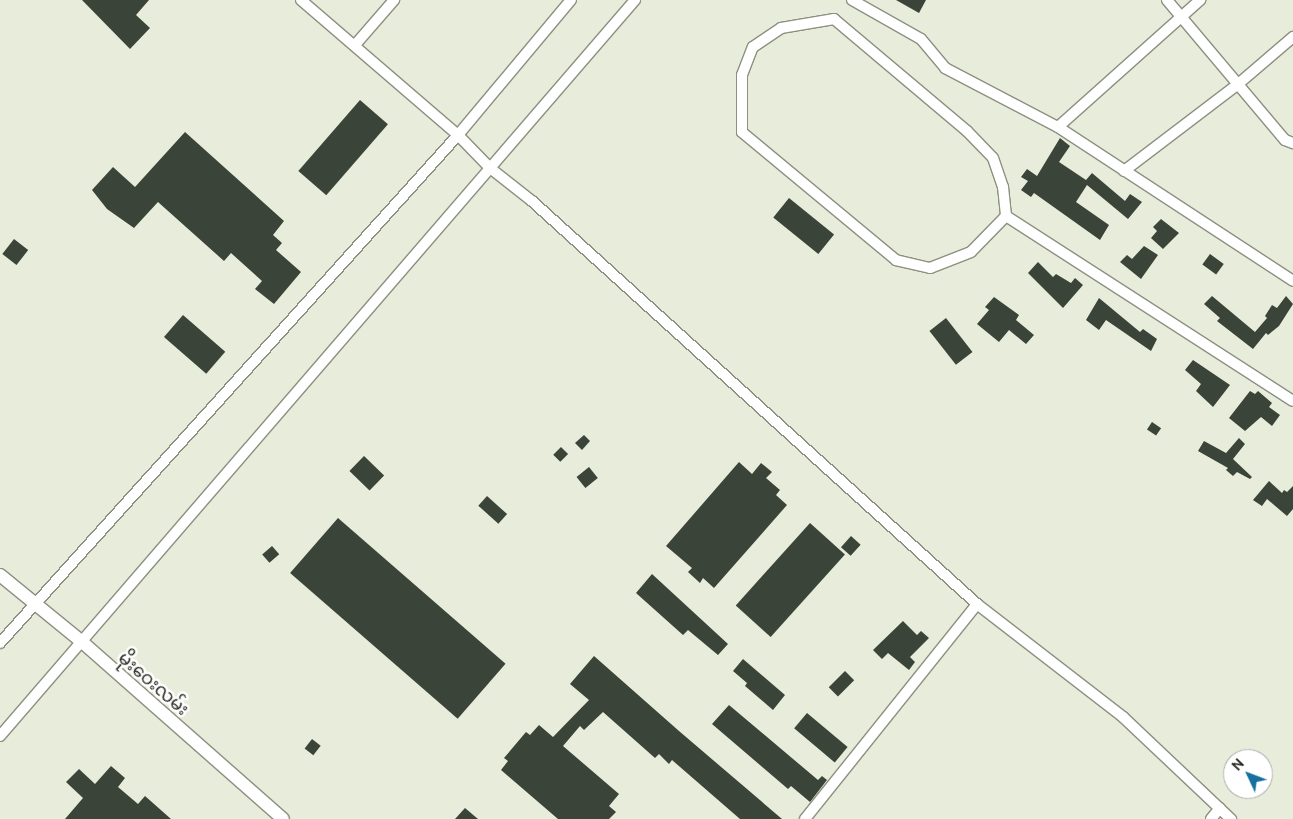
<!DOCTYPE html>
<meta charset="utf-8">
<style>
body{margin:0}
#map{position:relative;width:1293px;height:819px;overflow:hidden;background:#e8ecda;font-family:Ubuntu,"Noto Sans Myanmar",sans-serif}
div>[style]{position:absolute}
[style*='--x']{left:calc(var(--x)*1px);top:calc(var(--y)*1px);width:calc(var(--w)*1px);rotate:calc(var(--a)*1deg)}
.building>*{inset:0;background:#3a4438;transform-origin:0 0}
.roads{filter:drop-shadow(1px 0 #8d9080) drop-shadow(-1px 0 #8d9080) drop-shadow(0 1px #8d9080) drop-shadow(0 -1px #8d9080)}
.minor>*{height:10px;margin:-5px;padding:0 5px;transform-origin:5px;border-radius:5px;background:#fff}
.tertiary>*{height:12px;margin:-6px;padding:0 6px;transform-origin:6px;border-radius:6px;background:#fff}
span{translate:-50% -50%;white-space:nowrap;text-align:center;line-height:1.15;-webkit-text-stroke:5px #fff;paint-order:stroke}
.street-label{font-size:18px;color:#2a2b24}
.north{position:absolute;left:1223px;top:749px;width:50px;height:50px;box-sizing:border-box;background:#fff;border:1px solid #aaaaa7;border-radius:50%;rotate:313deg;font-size:14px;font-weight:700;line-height:20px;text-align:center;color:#2a2b24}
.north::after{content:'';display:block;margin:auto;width:18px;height:22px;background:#176f9f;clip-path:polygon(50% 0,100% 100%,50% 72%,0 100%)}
</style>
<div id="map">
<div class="building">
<i style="clip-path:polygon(82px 0,149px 0,136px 15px,150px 28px,130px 49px)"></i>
<i style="clip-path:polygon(896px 0,926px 0,919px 13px)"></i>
<i style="left:360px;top:100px;width:37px;height:94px;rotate:41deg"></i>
<i style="clip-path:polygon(185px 132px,284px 221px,273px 235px,282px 243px,276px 250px,301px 272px,274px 304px,255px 289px,262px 281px,231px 253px,224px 261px,158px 202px,134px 228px,107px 209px,92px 190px,113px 167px,135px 187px)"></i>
<i style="clip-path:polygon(1060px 138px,1070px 146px,1059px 162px,1086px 180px,1092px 173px,1125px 201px,1130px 194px,1142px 202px,1128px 219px,1087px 185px,1076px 202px,1109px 225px,1100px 240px,1034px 193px,1031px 197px,1021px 190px,1028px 181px,1021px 177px,1027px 169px,1037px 176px)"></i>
<i style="left:789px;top:198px;width:58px;height:25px;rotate:39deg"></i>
<i style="clip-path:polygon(1161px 219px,1179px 233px,1163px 249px,1151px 238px,1157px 231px,1153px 227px)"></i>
<i style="left:14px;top:239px;width:18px;height:19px;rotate:38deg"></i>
<i style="clip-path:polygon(1144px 246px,1158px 255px,1141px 279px,1120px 262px,1127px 255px,1132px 259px)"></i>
<i style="left:1210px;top:254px;width:17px;height:13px;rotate:36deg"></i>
<i style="clip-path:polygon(1038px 262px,1053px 277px,1056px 274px,1071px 283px,1075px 278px,1083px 285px,1063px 308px,1028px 273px)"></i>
<i style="clip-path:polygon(1212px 296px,1255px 332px,1267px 318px,1265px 316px,1272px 305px,1277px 308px,1286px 296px,1293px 304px,1279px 326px,1268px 335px,1266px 333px,1253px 349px,1217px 321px,1220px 318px,1204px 304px)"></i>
<i style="clip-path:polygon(994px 297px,1019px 315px,1016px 320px,1034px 335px,1026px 344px,1009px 330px,999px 342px,977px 324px,989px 310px,985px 307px)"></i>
<i style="clip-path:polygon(1099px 298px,1140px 332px,1143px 329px,1157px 339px,1151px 351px,1106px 320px,1099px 330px,1086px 320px)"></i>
<i style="left:183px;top:315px;width:56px;height:29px;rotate:41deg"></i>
<i style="left:946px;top:318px;width:43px;height:21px;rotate:52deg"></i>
<i style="clip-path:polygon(1193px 360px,1230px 385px,1213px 407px,1196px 391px,1201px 384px,1185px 370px)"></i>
<i style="clip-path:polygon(1250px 391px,1255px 394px,1258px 391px,1272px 403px,1269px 407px,1280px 415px,1272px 426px,1261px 417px,1245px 431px,1229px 418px)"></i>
<i style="left:1152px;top:422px;width:11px;height:9px;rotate:34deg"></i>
<i style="clip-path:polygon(584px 435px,590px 441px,582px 450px,575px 443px)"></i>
<i style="clip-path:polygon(1239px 438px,1245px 444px,1233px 459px,1252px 477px,1250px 479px,1237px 472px,1233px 476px,1226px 470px,1228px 468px,1198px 451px,1204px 441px,1226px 453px)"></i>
<i style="left:561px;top:447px;width:10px;height:11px;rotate:45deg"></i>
<i style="left:364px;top:456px;width:28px;height:21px;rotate:44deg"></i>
<i style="clip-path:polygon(739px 462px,752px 474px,761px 463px,772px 472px,766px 478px,780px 490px,776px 495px,787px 505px,714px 588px,703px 578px,700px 583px,688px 572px,692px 568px,666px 546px)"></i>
<i style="left:589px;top:467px;width:14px;height:16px;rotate:51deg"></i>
<i style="clip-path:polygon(1269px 481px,1282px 493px,1284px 490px,1287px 492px,1293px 486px,1293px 509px,1287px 516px,1267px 499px,1262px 506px,1253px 500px)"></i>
<i style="left:487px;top:496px;width:27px;height:13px;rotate:42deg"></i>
<i style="left:338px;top:518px;width:222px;height:73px;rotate:41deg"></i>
<i style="left:810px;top:523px;width:47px;height:111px;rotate:42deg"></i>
<i style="left:851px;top:536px;width:13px;height:15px;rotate:42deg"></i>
<i style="left:272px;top:546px;width:11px;height:13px;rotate:49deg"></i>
<i style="clip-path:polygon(652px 574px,728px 644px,718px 655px,688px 630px,683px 635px,636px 593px)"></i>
<i style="clip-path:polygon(903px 621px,917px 635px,921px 631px,929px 638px,910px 657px,915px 662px,909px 670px,888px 653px,882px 659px,873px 650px)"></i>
<i style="clip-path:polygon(594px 656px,679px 731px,782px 819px,740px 819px,672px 760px,669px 764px,659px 754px,655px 758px,603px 712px,584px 730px,580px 726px,563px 746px,619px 794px,609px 806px,616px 812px,609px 819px,558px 819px,501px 770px,508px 761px,504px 758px,526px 732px,530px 735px,539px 725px,553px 737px,589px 700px,570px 684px)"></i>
<i style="clip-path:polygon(743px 659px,785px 695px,773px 710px,745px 686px,747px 683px,733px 671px)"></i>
<i style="left:845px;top:671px;width:13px;height:23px;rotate:45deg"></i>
<i style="clip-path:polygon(729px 705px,818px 780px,822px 776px,827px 780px,810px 802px,791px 786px,788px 789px,712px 724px)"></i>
<i style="left:807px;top:713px;width:53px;height:20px;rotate:40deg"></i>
<i style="left:312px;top:739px;width:11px;height:12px;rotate:38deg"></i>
<i style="clip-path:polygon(111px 766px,125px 778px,118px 787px,138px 804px,145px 796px,171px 819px,65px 819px,83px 798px,66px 782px,79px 769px,95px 784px)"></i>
<i style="clip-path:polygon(465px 808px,478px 819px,455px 819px)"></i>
</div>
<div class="roads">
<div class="minor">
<i style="--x:301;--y:0;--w:207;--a:40.7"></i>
<i style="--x:458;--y:135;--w:46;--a:45.9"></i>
<i style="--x:490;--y:168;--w:53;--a:38.2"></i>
<i style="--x:532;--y:201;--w:600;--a:42.16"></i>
<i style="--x:977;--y:604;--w:185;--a:37.7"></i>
<i style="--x:1123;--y:717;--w:149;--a:43.4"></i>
<i style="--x:852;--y:0;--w:79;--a:29.5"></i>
<i style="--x:921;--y:39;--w:38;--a:50"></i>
<i style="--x:945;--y:68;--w:127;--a:27.6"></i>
<i style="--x:1058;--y:127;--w:191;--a:-41.8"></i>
<i style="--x:1167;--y:0;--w:183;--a:49.9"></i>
<i style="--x:1285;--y:140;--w:9;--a:21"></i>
<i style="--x:834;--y:19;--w:174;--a:40.1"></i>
<i style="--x:967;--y:131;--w:37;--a:46"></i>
<i style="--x:993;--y:158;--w:31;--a:71"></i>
<i style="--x:1003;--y:187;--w:29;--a:84"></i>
<i style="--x:1006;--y:216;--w:50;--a:134.2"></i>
<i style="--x:971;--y:252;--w:44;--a:158.7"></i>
<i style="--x:930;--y:268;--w:35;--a:-167"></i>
<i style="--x:896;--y:260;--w:200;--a:-140.3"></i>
<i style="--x:742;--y:132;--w:57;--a:-90"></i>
<i style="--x:742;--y:75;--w:30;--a:-69"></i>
<i style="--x:753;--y:47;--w:34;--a:-34"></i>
<i style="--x:781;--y:28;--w:54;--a:-9.6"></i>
<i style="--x:355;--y:45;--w:60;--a:-49.1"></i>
<i style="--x:1058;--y:127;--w:281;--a:33.2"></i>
<i style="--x:1124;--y:171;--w:142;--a:-37.3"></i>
<i style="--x:1237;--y:85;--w:74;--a:-40.6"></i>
<i style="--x:1006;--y:216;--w:341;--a:32.8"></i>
<i style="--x:0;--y:643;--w:684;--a:-47.96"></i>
<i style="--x:458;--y:135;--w:176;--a:-50.1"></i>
<i style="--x:0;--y:736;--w:972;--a:-49.21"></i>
<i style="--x:805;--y:819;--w:275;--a:-51.3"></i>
<i style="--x:1211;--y:819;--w:14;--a:-51"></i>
</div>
<div class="tertiary">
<i style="--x:0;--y:575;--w:104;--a:39.2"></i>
<i style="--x:81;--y:641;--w:269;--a:41.4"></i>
</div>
</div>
<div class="street-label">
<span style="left:154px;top:683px;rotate:41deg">မိုးဝေးလမ်း</span>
</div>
<div class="north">N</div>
</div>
